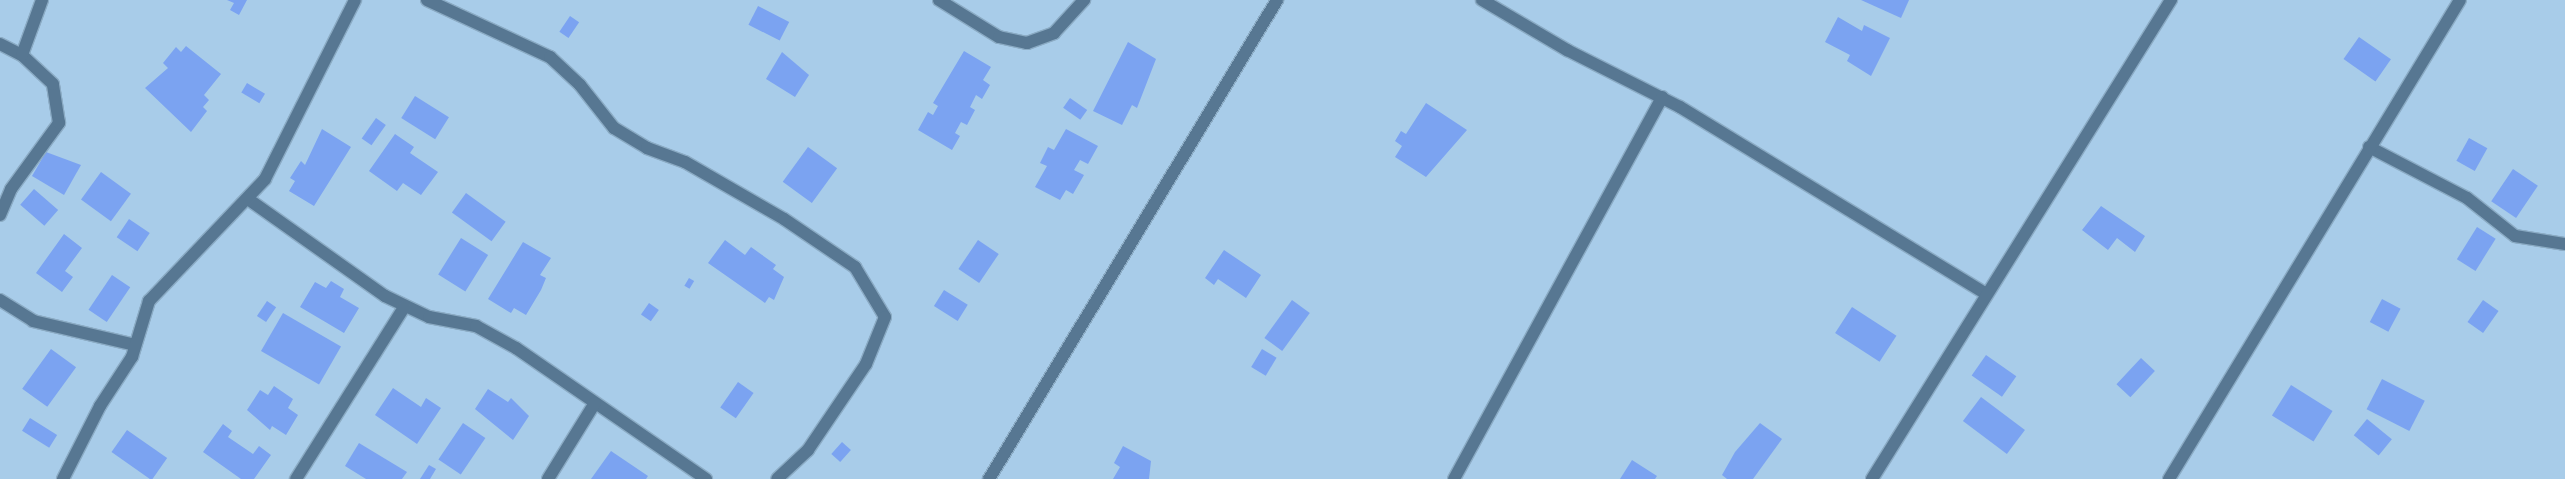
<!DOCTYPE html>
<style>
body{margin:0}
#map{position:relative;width:2565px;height:479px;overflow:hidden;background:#a8cce9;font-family:Lato,sans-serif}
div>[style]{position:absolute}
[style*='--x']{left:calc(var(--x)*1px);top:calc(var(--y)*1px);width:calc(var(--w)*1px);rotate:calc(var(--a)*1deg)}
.building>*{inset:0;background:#7ba3f1;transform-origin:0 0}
.roads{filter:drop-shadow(1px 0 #8babc4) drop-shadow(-1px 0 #8babc4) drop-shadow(0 1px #8babc4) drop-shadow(0 -1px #8babc4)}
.minor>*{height:12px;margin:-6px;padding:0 6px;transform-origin:6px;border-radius:6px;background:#577792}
span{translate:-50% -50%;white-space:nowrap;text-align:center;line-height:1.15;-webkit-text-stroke:4.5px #b5d9f6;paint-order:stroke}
</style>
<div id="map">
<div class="building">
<i style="clip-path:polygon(227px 0,247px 0,239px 15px,230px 10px,234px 3px)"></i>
<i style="clip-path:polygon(1861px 0,1909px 0,1901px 18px)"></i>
<i style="left:758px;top:6px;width:35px;height:21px;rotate:27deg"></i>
<i style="left:570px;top:16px;width:11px;height:19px;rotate:34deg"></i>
<i style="clip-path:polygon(1838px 17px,1862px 31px,1864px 25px,1890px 38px,1871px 76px,1847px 61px,1850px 55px,1825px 42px)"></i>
<i style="left:2359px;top:37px;width:39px;height:27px;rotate:35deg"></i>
<i style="clip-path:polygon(1128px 42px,1156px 59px,1137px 108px,1132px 105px,1122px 125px,1093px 111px)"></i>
<i style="clip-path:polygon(186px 46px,221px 74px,204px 95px,209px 100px,203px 107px,207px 111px,191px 132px,145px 88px,168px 68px,163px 63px,176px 47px,181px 52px)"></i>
<i style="clip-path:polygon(964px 51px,991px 67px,983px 80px,990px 85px,982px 99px,976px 95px,970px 107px,975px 110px,967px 125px,961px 122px,955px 133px,960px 136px,952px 150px,918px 130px,928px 112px,933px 115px,938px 106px,933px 103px)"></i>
<i style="clip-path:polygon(782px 52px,809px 75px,795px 97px,766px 79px)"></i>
<i style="left:247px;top:83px;width:21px;height:11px;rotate:31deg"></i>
<i style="left:415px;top:96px;width:40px;height:26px;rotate:32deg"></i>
<i style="left:1070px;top:98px;width:21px;height:12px;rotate:35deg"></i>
<i style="clip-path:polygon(1426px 103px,1467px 130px,1426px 177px,1395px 157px,1402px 146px,1395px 141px,1401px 131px,1406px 134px)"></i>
<i style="left:376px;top:118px;width:12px;height:25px;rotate:35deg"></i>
<i style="clip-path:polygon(322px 129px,351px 147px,314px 206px,289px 191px,295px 181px,290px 178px,301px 161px,305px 165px)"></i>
<i style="clip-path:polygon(1066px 129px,1098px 146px,1088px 164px,1080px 160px,1074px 170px,1084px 175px,1073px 194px,1066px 190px,1060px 200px,1035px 187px,1047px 166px,1040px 163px,1048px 147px,1054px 150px)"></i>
<i style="clip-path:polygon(395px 134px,414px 147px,410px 153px,438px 172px,421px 195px,403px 183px,397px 191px,369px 171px)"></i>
<i style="left:2469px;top:138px;width:21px;height:26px;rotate:29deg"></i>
<i style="left:808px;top:147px;width:36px;height:43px;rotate:36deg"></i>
<i style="clip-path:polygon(46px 152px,81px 165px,64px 195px,32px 176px)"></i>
<i style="left:2513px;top:169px;width:30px;height:39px;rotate:34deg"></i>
<i style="left:101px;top:172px;width:37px;height:34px;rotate:36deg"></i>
<i style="left:34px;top:189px;width:32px;height:21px;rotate:41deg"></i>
<i style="left:466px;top:193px;width:49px;height:24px;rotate:36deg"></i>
<i style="clip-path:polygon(2101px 206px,2145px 236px,2135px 252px,2117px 238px,2108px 250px,2082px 230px)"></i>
<i style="left:129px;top:219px;width:25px;height:22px;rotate:34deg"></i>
<i style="left:2477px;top:227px;width:22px;height:38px;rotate:32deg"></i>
<i style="clip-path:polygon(64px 234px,82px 248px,65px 271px,73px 277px,62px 292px,36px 273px)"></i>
<i style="left:461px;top:238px;width:32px;height:43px;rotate:32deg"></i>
<i style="clip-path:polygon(725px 240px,745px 255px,751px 247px,776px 265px,773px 269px,784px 277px,774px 300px,769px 297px,765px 303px,708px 263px)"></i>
<i style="left:978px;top:240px;width:25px;height:35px;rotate:34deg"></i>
<i style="clip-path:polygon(523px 242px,551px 258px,540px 275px,546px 278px,541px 290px,526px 315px,514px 308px,511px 313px,488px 299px)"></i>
<i style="clip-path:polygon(1224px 250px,1261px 275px,1246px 298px,1218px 279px,1214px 285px,1205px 278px)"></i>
<i style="left:112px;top:275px;width:22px;height:42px;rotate:34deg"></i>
<i style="left:689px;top:278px;width:6px;height:9px;rotate:31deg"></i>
<i style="clip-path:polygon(331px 281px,344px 289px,340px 297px,359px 308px,344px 333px,300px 307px,315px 282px,326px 288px)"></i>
<i style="left:944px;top:290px;width:28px;height:19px;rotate:32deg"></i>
<i style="left:2382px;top:299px;width:21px;height:26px;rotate:28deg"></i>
<i style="left:1292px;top:300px;width:22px;height:47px;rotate:36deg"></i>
<i style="left:2483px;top:300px;width:19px;height:27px;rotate:35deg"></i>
<i style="left:267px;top:301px;width:11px;height:18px;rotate:34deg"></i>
<i style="left:649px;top:303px;width:12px;height:14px;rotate:35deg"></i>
<i style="left:1852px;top:307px;width:53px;height:31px;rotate:33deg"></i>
<i style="left:283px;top:313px;width:67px;height:44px;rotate:30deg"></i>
<i style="left:51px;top:349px;width:31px;height:49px;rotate:36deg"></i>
<i style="left:1262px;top:349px;width:17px;height:21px;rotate:31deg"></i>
<i style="left:1986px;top:355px;width:37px;height:25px;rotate:35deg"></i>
<i style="left:2141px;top:358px;width:19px;height:36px;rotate:43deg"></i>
<i style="left:2382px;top:379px;width:48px;height:34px;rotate:27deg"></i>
<i style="left:738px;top:382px;width:19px;height:31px;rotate:35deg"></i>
<i style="left:2291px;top:385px;width:49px;height:36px;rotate:32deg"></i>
<i style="clip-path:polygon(274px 386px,293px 399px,288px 408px,298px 415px,286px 435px,272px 426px,270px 430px,247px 410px,260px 390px,268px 395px)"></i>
<i style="clip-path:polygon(393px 388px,421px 407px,426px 398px,441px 408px,417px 444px,375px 415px)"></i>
<i style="clip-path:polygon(488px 389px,508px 402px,511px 398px,529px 416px,513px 440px,475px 409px)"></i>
<i style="left:1981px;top:397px;width:55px;height:30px;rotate:37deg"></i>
<i style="left:30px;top:418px;width:32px;height:15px;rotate:32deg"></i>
<i style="left:2367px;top:419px;width:32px;height:21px;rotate:39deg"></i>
<i style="left:463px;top:423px;width:27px;height:44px;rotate:34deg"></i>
<i style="clip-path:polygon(1760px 423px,1782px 439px,1753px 479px,1727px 479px,1722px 475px,1735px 452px)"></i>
<i style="clip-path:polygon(223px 424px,232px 431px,228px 437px,253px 454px,259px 446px,271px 455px,254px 479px,241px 479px,203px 452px)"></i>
<i style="left:127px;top:430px;width:49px;height:27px;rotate:35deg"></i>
<i style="left:842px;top:442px;width:12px;height:16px;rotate:42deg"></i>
<i style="clip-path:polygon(359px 443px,407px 472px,402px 479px,366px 479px,345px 466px)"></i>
<i style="clip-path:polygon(1123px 446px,1151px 461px,1149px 479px,1113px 479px,1120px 467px,1114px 463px)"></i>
<i style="clip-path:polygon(611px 451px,648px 476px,646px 479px,591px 479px)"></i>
<i style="clip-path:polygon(1632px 460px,1657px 476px,1655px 479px,1620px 479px)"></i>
<i style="clip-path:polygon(429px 465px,436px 469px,430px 479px,420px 479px)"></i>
</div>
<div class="roads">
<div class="minor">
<i style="--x:427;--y:0;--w:136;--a:24.9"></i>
<i style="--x:550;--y:57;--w:41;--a:43"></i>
<i style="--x:580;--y:85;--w:55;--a:51.7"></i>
<i style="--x:614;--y:128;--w:39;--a:31"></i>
<i style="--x:647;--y:148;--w:40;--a:20.2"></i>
<i style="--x:685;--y:162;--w:114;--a:29.9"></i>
<i style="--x:784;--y:219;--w:86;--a:34.1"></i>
<i style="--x:855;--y:267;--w:58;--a:59"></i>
<i style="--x:885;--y:317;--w:51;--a:112"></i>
<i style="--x:866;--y:364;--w:104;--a:124"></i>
<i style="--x:808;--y:450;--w:42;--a:136.9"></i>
<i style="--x:939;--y:0;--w:70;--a:31.7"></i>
<i style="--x:999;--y:37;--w:29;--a:12"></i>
<i style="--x:1027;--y:43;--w:29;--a:-20"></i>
<i style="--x:1054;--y:33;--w:45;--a:-47.7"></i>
<i style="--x:1482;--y:0;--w:99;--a:30.5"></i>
<i style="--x:1567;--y:50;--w:127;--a:26.8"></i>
<i style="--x:1680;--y:107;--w:357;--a:31.4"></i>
<i style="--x:0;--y:44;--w:25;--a:27"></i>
<i style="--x:2369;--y:147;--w:110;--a:27.5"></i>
<i style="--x:2467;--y:198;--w:61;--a:38.4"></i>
<i style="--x:2515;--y:236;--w:51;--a:9.1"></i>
<i style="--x:248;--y:199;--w:168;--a:35.3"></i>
<i style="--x:385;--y:296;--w:49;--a:25.5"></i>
<i style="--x:429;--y:317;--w:48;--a:10.8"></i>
<i style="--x:476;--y:326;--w:46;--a:28.8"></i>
<i style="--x:516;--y:348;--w:231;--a:34.6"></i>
<i style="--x:0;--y:215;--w:28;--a:-67"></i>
<i style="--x:11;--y:189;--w:82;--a:-54"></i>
<i style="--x:59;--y:123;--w:39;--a:-99"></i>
<i style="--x:53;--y:84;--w:42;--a:-136.9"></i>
<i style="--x:22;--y:55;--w:59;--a:-70"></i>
<i style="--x:0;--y:300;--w:39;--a:32"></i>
<i style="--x:33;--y:321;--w:105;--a:13.2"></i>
<i style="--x:63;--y:479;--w:82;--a:-63.1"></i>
<i style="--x:100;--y:406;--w:59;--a:-56.9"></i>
<i style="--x:132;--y:357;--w:59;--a:-73.1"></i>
<i style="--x:149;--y:301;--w:168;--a:-46.4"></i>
<i style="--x:265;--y:179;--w:200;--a:-63.3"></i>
<i style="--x:296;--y:479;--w:204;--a:-57.8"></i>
<i style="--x:548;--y:479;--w:89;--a:-58.3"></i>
<i style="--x:989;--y:479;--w:559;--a:-58.98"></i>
<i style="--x:1454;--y:479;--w:435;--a:-61.4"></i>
<i style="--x:1872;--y:479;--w:565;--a:-58.03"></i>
<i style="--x:2169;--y:479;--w:560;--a:-58.72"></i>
</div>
</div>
</div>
